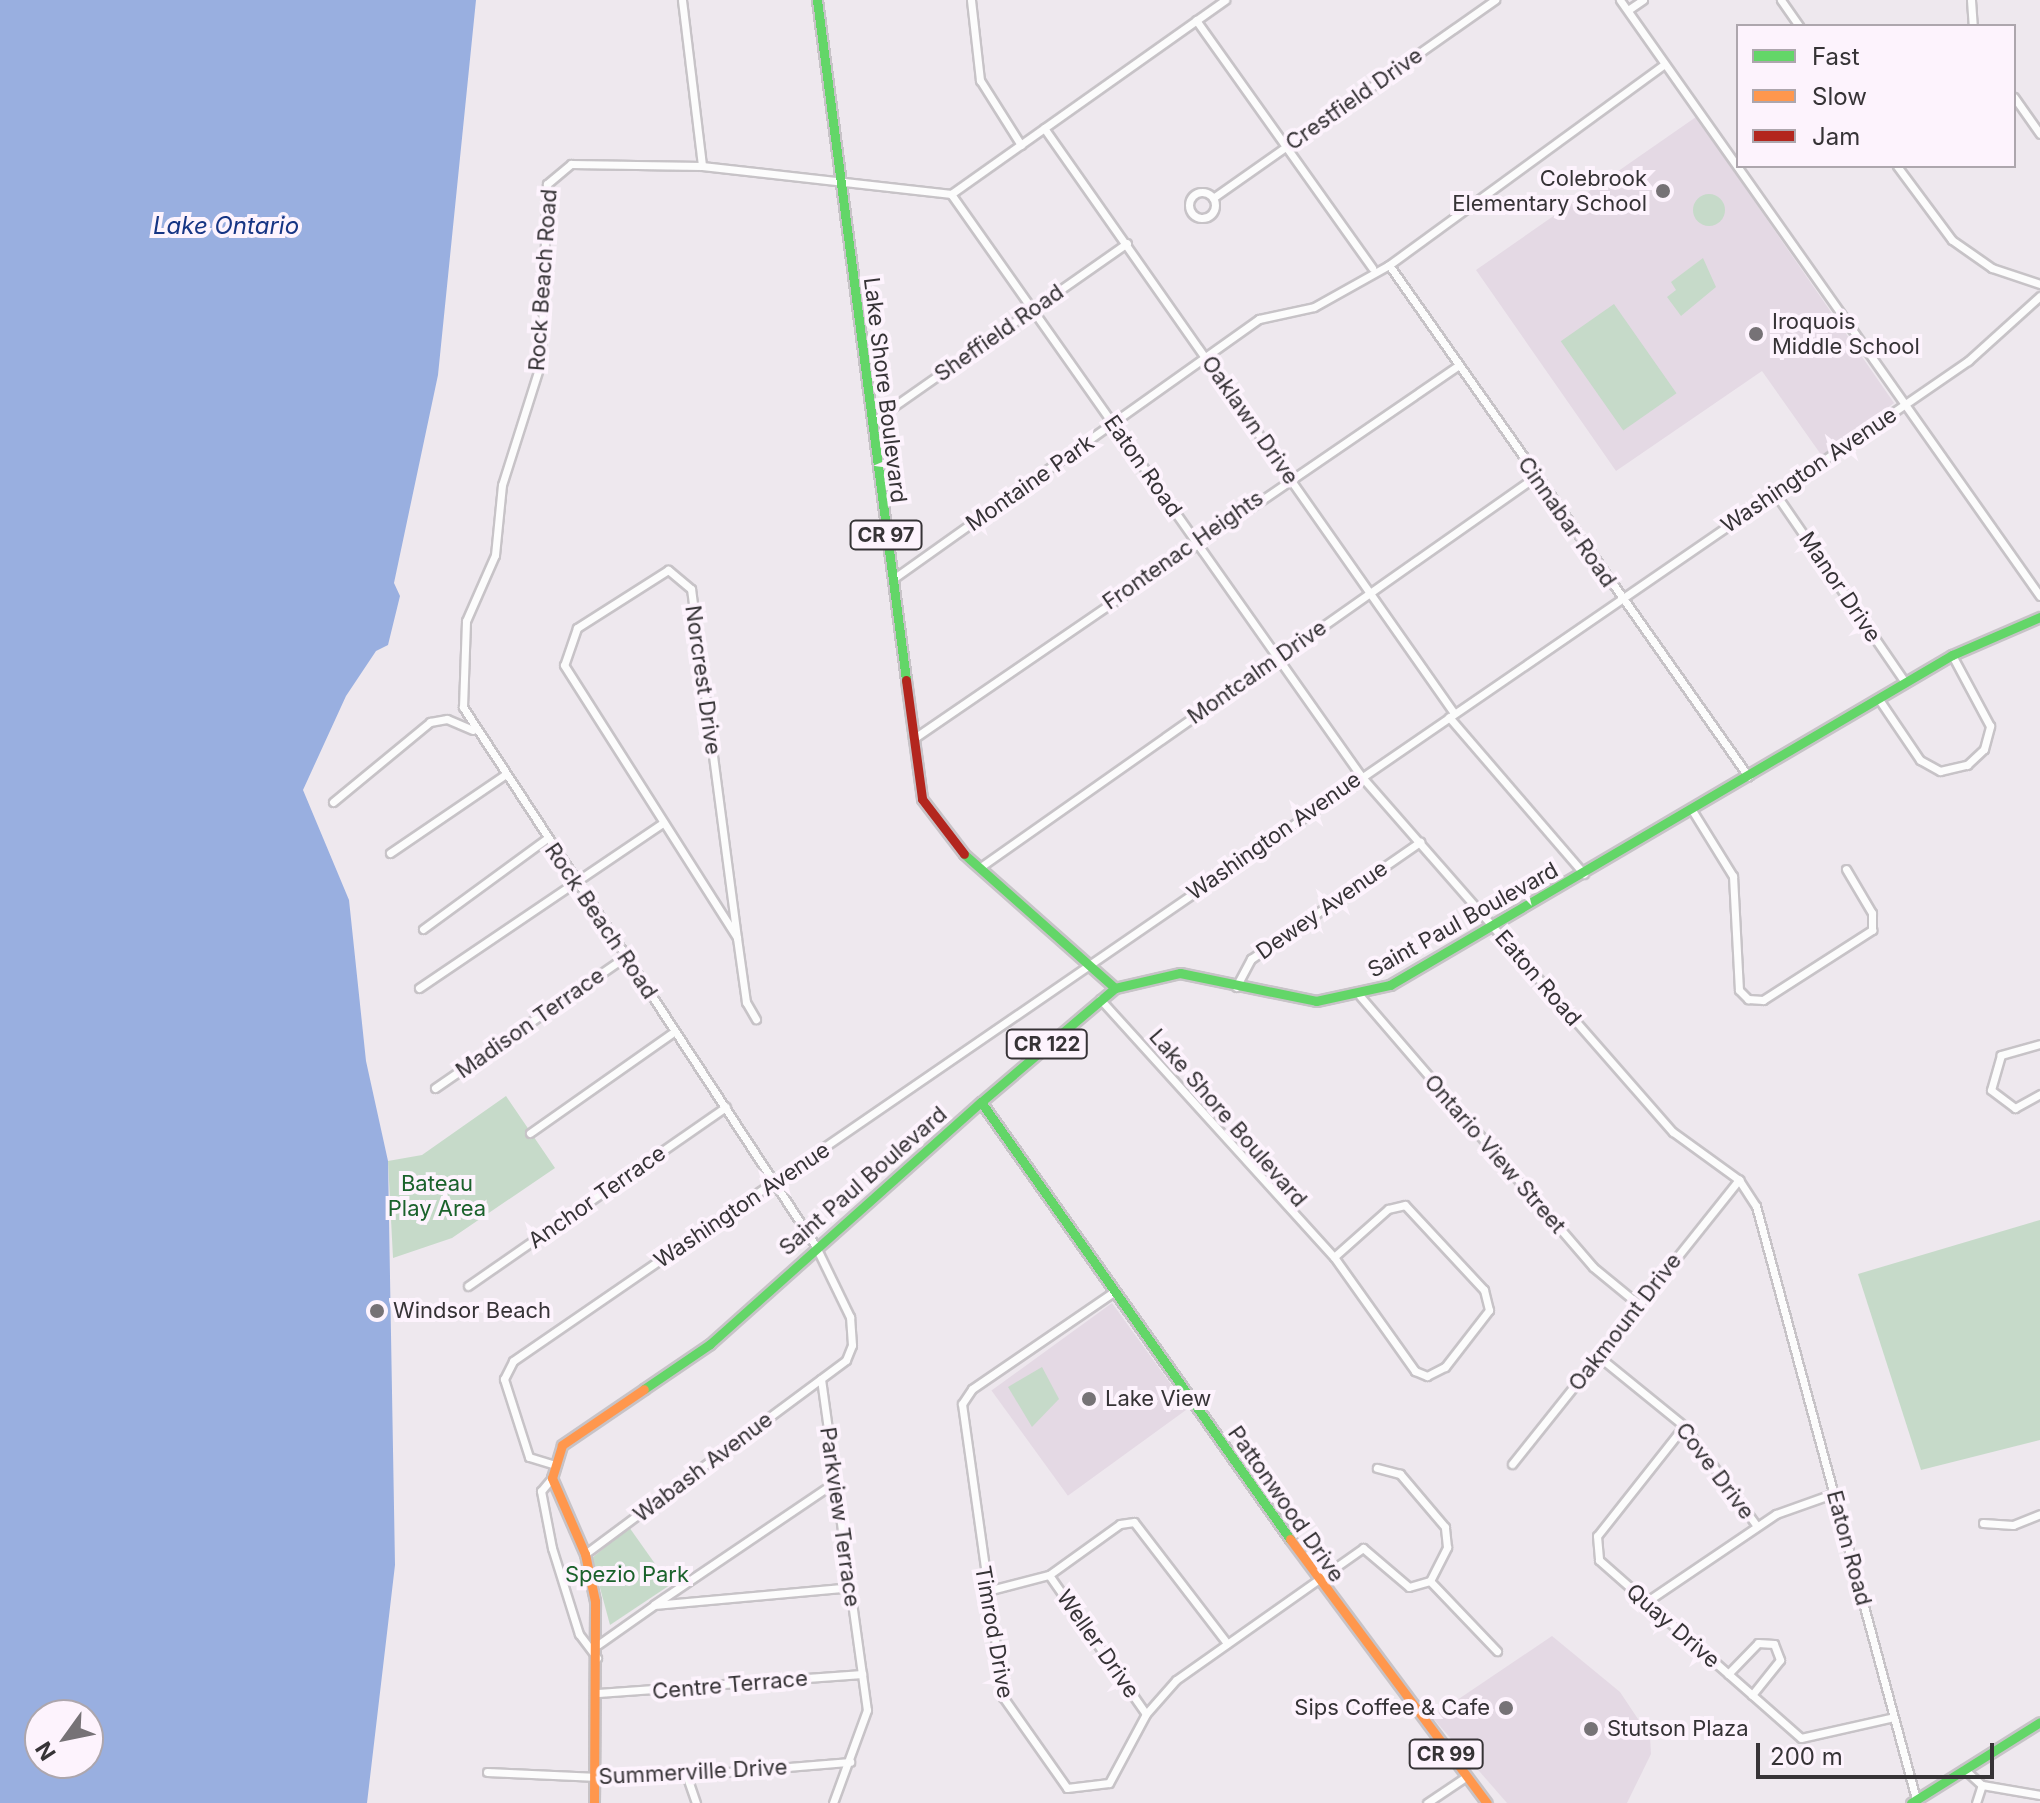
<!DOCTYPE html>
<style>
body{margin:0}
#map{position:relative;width:2040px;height:1803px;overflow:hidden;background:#eee8ee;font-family:Inter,sans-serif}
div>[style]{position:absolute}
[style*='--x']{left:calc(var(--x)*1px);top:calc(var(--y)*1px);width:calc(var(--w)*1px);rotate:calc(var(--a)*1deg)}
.built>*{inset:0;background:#e4d9e4;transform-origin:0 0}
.green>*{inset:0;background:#c6dac9;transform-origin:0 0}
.round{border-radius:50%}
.water>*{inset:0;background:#99afe0}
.roads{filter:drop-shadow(2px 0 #c7c3c7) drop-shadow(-2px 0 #c7c3c7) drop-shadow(0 2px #c7c3c7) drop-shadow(0 -2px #c7c3c7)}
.street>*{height:7px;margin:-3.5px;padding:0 3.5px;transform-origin:3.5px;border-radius:3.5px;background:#fcfcfc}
.street>.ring{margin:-3.5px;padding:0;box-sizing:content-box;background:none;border:7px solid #fcfcfc;border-radius:50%}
.fast>*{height:9px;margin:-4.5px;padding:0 4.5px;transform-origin:4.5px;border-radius:4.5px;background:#63d668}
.slow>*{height:9px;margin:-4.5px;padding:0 4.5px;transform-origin:4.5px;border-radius:4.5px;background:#ff974d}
.jam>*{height:9px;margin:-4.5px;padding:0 4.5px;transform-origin:4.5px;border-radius:4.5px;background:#b3261e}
.dots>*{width:22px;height:22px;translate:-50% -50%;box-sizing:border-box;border:4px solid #fdf3fd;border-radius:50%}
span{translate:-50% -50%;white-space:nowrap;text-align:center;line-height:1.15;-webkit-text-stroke:8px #fdf3fd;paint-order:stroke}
.shield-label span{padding:2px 6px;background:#fdf3fd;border:2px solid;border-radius:6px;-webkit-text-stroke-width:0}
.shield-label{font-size:20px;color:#363336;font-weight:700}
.street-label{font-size:22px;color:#363336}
.poi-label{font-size:22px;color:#363336}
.right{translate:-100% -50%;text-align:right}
.left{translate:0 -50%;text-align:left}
.park-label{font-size:22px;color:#1b622c}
.water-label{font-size:24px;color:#163584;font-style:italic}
.legend{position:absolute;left:1736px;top:24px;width:280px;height:144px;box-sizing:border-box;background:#fdf3fd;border:2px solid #ada6ad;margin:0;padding:10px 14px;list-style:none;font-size:24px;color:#363336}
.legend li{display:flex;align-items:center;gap:16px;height:40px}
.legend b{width:40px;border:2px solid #ada6ad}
.north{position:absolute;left:24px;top:1699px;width:80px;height:80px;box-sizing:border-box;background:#fdf3fd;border:2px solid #ada6ad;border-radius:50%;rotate:237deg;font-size:22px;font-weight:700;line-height:32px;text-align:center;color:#363336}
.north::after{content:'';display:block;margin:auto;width:28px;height:36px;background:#767276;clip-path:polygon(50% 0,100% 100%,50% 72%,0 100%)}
.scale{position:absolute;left:1756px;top:1743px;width:238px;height:36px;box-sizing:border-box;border:4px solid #363336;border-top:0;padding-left:10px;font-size:24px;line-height:28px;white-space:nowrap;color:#363336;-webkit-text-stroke:6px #fdf3fd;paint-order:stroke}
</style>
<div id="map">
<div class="built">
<i style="clip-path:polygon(1696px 117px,1894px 403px,1822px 456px,1762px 371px,1616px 471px,1476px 270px)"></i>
<i style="left:1112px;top:1303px;width:130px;height:149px;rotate:54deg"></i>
<i style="clip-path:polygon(1552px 1636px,1620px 1692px,1650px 1737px,1651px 1754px,1627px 1803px,1507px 1803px,1432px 1717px)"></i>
</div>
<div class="green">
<i class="round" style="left:1693px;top:194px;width:32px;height:32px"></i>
<i style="clip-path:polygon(1703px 258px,1716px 287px,1681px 316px,1667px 297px,1676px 290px,1671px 282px)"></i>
<i style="left:1614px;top:304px;width:109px;height:65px;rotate:55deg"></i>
<i style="clip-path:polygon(506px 1096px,555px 1168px,452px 1238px,393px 1258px,388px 1161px,422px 1155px)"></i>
<i style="clip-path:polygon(2040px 1220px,2040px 1440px,1921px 1470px,1858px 1274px)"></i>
<i style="clip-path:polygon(1042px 1367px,1059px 1399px,1032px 1427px,1008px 1387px)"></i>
<i style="clip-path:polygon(629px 1527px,670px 1585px,610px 1625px,592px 1558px)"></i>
</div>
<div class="water">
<i style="clip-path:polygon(evenodd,0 0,476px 0,438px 375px,394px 583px,400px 596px,388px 645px,376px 651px,346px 696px,303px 790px,349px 900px,366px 1061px,388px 1161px,395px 1565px,367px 1803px,0 1803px,0 0,40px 1715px,88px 1715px,88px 1763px,40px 1763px,40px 1715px)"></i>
</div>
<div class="roads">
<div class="street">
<i style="--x:682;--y:0;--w:167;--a:83.1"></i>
<i style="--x:971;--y:0;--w:81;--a:83.6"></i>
<i style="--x:980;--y:80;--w:77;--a:57.8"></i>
<i style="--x:1620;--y:0;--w:729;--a:54.83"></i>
<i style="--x:1781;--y:0;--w:32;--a:55"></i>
<i style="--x:1971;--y:0;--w:26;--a:86"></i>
<i style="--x:1628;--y:10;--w:18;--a:-34"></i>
<i style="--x:1196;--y:20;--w:304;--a:54.6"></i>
<i style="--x:2014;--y:97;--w:45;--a:54.9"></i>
<i style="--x:1044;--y:128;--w:714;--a:54.98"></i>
<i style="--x:1897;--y:166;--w:92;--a:53.4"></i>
<i style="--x:1952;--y:240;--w:49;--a:35"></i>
<i style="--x:1992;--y:268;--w:51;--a:18.4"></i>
<i class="ring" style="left:1189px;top:192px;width:19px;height:19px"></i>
<i style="--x:951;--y:194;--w:712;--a:54.84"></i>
<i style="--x:1361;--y:776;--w:473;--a:48.8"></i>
<i style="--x:1673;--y:1132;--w:82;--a:36"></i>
<i style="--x:1739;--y:1180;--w:31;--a:57"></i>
<i style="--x:1756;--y:1206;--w:614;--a:74.9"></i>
<i style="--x:1213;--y:198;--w:345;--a:-35.1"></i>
<i style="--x:1389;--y:265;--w:625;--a:54.91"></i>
<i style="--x:873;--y:421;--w:310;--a:-35"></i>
<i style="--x:1775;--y:493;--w:229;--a:55.5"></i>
<i style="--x:893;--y:579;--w:449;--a:-35.4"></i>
<i style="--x:1259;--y:319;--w:56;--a:-12.3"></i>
<i style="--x:1314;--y:307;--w:86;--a:-29.2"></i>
<i style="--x:1389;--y:265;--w:341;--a:-36.1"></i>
<i style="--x:1878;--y:698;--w:75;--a:55.9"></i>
<i style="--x:1920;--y:760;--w:23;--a:29"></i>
<i style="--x:1940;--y:771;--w:28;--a:-13"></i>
<i style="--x:1967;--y:765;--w:23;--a:-43"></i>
<i style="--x:1984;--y:749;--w:24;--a:-75"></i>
<i style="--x:1990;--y:726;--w:81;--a:-118.2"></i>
<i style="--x:1449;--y:717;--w:207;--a:49.3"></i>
<i style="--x:913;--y:739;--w:662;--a:-34.41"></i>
<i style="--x:333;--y:802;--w:126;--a:-39.5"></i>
<i style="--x:430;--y:722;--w:17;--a:-10"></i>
<i style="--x:447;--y:719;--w:28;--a:23"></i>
<i style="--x:1692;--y:810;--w:78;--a:58.2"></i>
<i style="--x:1733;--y:876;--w:114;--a:87"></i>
<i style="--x:1739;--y:990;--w:13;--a:45"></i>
<i style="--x:1748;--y:999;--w:15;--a:4"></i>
<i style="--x:1763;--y:1000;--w:130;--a:-32.7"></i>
<i style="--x:1872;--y:930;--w:17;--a:-90"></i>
<i style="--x:1872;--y:913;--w:51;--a:-120.6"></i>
<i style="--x:390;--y:853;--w:137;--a:-34.3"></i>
<i style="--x:979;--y:868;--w:680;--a:-35.12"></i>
<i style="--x:423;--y:929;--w:152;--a:-36.2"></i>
<i style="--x:737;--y:938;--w:352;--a:-97.5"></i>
<i style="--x:691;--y:589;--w:30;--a:-140"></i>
<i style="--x:668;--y:570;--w:108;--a:147.5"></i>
<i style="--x:577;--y:628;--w:39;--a:109"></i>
<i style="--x:564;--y:665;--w:323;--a:57.6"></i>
<i style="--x:737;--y:938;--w:65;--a:82"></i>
<i style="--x:746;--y:1002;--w:20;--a:60"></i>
<i style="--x:1236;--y:987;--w:32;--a:-62"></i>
<i style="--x:1251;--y:959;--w:206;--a:-34.7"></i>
<i style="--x:419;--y:988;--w:295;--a:-34.1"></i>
<i style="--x:1360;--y:996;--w:357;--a:49.3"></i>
<i style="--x:1593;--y:1267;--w:58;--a:39.4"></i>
<i style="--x:1100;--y:999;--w:348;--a:47.8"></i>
<i style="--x:1334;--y:1257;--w:140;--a:54.6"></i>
<i style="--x:1415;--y:1371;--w:13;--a:23"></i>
<i style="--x:1427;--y:1376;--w:20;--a:-27"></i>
<i style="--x:1445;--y:1367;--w:72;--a:-52.3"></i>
<i style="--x:1489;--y:1310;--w:21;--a:-104"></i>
<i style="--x:1484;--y:1290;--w:116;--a:-132.9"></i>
<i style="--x:1405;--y:1205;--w:17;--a:167"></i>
<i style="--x:1388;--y:1209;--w:72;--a:138.4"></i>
<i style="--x:2040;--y:1044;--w:41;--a:164.2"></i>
<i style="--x:2001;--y:1055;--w:36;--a:106"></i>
<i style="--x:1991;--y:1090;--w:30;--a:37"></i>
<i style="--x:2015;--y:1108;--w:29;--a:-29"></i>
<i style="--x:435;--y:1088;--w:231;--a:-34.6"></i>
<i style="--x:530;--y:1133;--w:177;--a:-35.1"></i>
<i style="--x:468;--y:1286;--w:314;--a:-34.8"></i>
<i style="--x:1115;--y:1291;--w:173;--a:145.6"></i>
<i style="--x:972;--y:1389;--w:18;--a:124"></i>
<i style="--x:962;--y:1404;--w:296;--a:82"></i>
<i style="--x:1003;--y:1697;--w:111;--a:54.9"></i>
<i style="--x:1067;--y:1788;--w:42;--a:-6.8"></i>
<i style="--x:1109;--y:1783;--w:78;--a:-61.8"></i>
<i style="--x:1146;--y:1714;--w:45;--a:-48.6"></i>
<i style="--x:1176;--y:1680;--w:229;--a:-35.2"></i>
<i style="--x:1363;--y:1548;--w:60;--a:40.3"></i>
<i style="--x:1409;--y:1587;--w:22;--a:-16"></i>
<i style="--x:1430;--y:1581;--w:38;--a:-63"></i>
<i style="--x:1447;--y:1547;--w:20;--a:-96"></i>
<i style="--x:1445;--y:1527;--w:70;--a:-130.3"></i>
<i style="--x:1400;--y:1474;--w:24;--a:-165"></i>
<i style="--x:1598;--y:1356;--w:111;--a:39.1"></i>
<i style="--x:1684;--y:1426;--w:124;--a:53.9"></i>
<i style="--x:821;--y:1379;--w:334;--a:82.1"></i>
<i style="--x:867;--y:1710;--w:99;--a:110.1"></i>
<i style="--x:1684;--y:1426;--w:140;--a:128.3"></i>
<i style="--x:1597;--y:1536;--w:24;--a:85"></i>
<i style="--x:1599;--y:1560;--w:269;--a:41.4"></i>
<i style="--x:1801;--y:1738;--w:95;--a:-12.7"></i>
<i style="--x:552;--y:1464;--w:24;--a:-163"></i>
<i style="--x:529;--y:1457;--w:82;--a:-107.8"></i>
<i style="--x:504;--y:1379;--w:20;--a:-63"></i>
<i style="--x:513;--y:1361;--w:1766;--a:-34.5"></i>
<i style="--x:1968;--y:361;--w:97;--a:-42.1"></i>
<i style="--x:1512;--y:1464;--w:364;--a:-51.4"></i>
<i style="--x:552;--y:1478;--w:17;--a:130"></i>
<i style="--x:541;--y:1491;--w:58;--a:79.1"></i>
<i style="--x:552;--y:1548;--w:90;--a:72.6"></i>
<i style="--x:579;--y:1634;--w:30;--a:53"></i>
<i style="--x:1983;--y:1523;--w:30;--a:4"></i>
<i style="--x:2013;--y:1525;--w:29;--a:-22"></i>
<i style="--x:585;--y:1554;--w:325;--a:-36.6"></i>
<i style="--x:846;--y:1360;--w:16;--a:-68"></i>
<i style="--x:852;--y:1345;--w:28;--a:-94"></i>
<i style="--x:850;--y:1317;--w:80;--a:-115.9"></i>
<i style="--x:815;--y:1245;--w:643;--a:-123.2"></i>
<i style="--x:463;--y:707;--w:86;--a:-88"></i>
<i style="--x:466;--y:621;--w:72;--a:-66.3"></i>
<i style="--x:495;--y:555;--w:70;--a:-84.3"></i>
<i style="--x:502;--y:485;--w:129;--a:-72.4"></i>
<i style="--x:541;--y:362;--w:178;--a:-88.1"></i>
<i style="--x:547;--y:184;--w:31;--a:-40"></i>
<i style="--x:571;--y:164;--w:131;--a:0.9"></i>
<i style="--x:702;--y:166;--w:251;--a:6.4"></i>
<i style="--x:951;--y:194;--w:336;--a:-35.3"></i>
<i style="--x:1049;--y:1575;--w:169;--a:55.1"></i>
<i style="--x:1430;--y:1581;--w:97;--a:46.3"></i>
<i style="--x:987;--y:1591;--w:64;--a:-14.5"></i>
<i style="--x:1049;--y:1575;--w:87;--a:-35.7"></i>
<i style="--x:1120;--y:1524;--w:14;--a:-8"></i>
<i style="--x:1134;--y:1522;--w:153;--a:52.5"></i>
<i style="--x:1646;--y:1602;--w:157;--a:-34.1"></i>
<i style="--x:1776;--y:1514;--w:63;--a:-19.6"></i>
<i style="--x:655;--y:1604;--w:217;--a:-34.1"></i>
<i style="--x:599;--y:1644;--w:67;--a:-35.3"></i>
<i style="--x:654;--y:1605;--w:197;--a:-5.2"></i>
<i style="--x:1728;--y:1674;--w:43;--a:-45.9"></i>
<i style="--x:1758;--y:1643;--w:16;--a:4"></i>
<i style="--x:1774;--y:1644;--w:17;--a:69"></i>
<i style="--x:1780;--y:1660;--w:45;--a:128.7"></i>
<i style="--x:598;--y:1693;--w:265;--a:-4.1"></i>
<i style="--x:1964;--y:1769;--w:24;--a:42"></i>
<i style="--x:1982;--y:1785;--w:59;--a:9.8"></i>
<i style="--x:487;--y:1772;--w:155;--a:2.6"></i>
<i style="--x:642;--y:1779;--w:209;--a:-4.7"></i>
<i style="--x:687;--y:1777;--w:28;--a:71"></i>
<i style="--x:1427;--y:1803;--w:45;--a:-34"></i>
<i style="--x:1976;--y:1803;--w:19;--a:-72"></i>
</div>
<div class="fast">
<i style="--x:817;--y:0;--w:686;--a:82.54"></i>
<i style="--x:964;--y:854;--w:202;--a:41.6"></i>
<i style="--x:1115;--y:988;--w:176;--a:139.6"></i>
<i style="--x:981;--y:1102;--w:535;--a:54.74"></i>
<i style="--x:1115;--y:988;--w:67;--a:-13"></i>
<i style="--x:1180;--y:973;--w:139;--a:11.6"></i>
<i style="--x:1316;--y:1001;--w:76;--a:-12.2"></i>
<i style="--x:1390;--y:985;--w:652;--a:-30.42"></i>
<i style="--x:1952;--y:655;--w:96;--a:-23.4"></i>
<i style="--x:644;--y:1389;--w:80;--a:-34.3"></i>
<i style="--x:710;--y:1344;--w:363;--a:-41.8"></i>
<i style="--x:1911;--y:1803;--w:152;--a:-32.1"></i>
</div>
<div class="slow">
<i style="--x:1290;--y:1539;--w:329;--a:53.3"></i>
<i style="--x:594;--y:1803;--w:202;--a:-89.7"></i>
<i style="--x:595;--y:1601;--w:48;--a:-102"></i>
<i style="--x:585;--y:1554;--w:83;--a:-113.5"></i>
<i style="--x:552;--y:1478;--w:34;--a:-73"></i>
<i style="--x:562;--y:1445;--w:99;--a:-34.3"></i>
</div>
<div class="jam">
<i style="--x:906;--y:680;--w:120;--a:82.3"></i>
<i style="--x:922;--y:799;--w:69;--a:52.6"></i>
</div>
</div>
<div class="dots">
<i style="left:1663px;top:191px;background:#767276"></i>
<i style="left:1756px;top:334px;background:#767276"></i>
<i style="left:377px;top:1311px;background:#767276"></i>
<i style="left:1089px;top:1399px;background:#767276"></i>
<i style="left:1506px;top:1708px;background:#767276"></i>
<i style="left:1591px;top:1729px;background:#767276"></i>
</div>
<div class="shield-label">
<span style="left:886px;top:535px">CR 97</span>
<span style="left:1047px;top:1044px">CR 122</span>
<span style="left:1446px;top:1754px">CR 99</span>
</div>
<div class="street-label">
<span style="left:1354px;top:99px;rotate:-35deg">Crestfield Drive</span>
<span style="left:543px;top:280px;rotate:-86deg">Rock Beach Road</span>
<span style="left:999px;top:333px;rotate:-35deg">Sheffield Road</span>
<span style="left:885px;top:390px;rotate:83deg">Lake Shore Boulevard</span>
<span style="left:1250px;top:420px;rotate:55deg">Oaklawn Drive</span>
<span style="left:1143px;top:466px;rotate:55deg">Eaton Road</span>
<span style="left:1809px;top:470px;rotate:-34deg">Washington Avenue</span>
<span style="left:1030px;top:483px;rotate:-35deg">Montaine Park</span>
<span style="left:1567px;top:522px;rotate:55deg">Cinnabar Road</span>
<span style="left:1183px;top:550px;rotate:-35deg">Frontenac Heights</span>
<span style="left:1840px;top:587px;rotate:56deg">Manor Drive</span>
<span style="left:1257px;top:672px;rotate:-35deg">Montcalm Drive</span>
<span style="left:703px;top:680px;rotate:82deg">Norcrest Drive</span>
<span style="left:1274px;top:836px;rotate:-35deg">Washington Avenue</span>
<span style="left:1322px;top:910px;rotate:-35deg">Dewey Avenue</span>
<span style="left:1463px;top:920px;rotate:-29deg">Saint Paul Boulevard</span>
<span style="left:601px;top:921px;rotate:56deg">Rock Beach Road</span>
<span style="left:1538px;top:978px;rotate:49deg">Eaton Road</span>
<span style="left:530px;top:1023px;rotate:-35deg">Madison Terrace</span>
<span style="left:1228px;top:1118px;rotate:49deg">Lake Shore Boulevard</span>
<span style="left:1495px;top:1154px;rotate:49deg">Ontario View Street</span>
<span style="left:863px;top:1181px;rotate:-41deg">Saint Paul Boulevard</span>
<span style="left:597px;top:1197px;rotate:-35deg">Anchor Terrace</span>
<span style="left:742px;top:1205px;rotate:-34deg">Washington Avenue</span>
<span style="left:1625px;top:1322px;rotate:-52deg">Oakmount Drive</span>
<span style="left:703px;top:1467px;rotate:-37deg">Wabash Avenue</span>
<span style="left:1715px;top:1471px;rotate:53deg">Cove Drive</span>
<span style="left:1286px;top:1504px;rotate:55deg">Pattonwood Drive</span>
<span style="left:840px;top:1517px;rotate:82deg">Parkview Terrace</span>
<span style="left:1849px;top:1548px;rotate:75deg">Eaton Road</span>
<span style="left:1673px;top:1626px;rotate:41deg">Quay Drive</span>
<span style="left:994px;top:1632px;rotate:80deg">Timrod Drive</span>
<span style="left:1098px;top:1644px;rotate:55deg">Weller Drive</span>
<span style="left:730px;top:1685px;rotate:-5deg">Centre Terrace</span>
<span style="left:693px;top:1772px;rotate:-3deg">Summerville Drive</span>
</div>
<div class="poi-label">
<span class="right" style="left:1647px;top:191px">Colebrook<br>Elementary School</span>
<span class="left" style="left:1772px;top:334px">Iroquois<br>Middle School</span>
<span class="left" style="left:393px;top:1311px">Windsor Beach</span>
<span class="left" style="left:1105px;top:1399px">Lake View</span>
<span class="right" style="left:1490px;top:1708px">Sips Coffee &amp; Cafe</span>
<span class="left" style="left:1607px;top:1729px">Stutson Plaza</span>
</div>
<div class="park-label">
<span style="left:437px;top:1196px">Bateau<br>Play Area</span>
<span style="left:627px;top:1575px">Spezio Park</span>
</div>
<div class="water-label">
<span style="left:226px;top:226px">Lake Ontario</span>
</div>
<ul class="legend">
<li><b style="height:10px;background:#63d668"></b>Fast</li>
<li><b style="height:10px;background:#ff974d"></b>Slow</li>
<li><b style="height:10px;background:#b3261e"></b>Jam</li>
</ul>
<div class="north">N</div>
<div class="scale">200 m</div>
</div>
